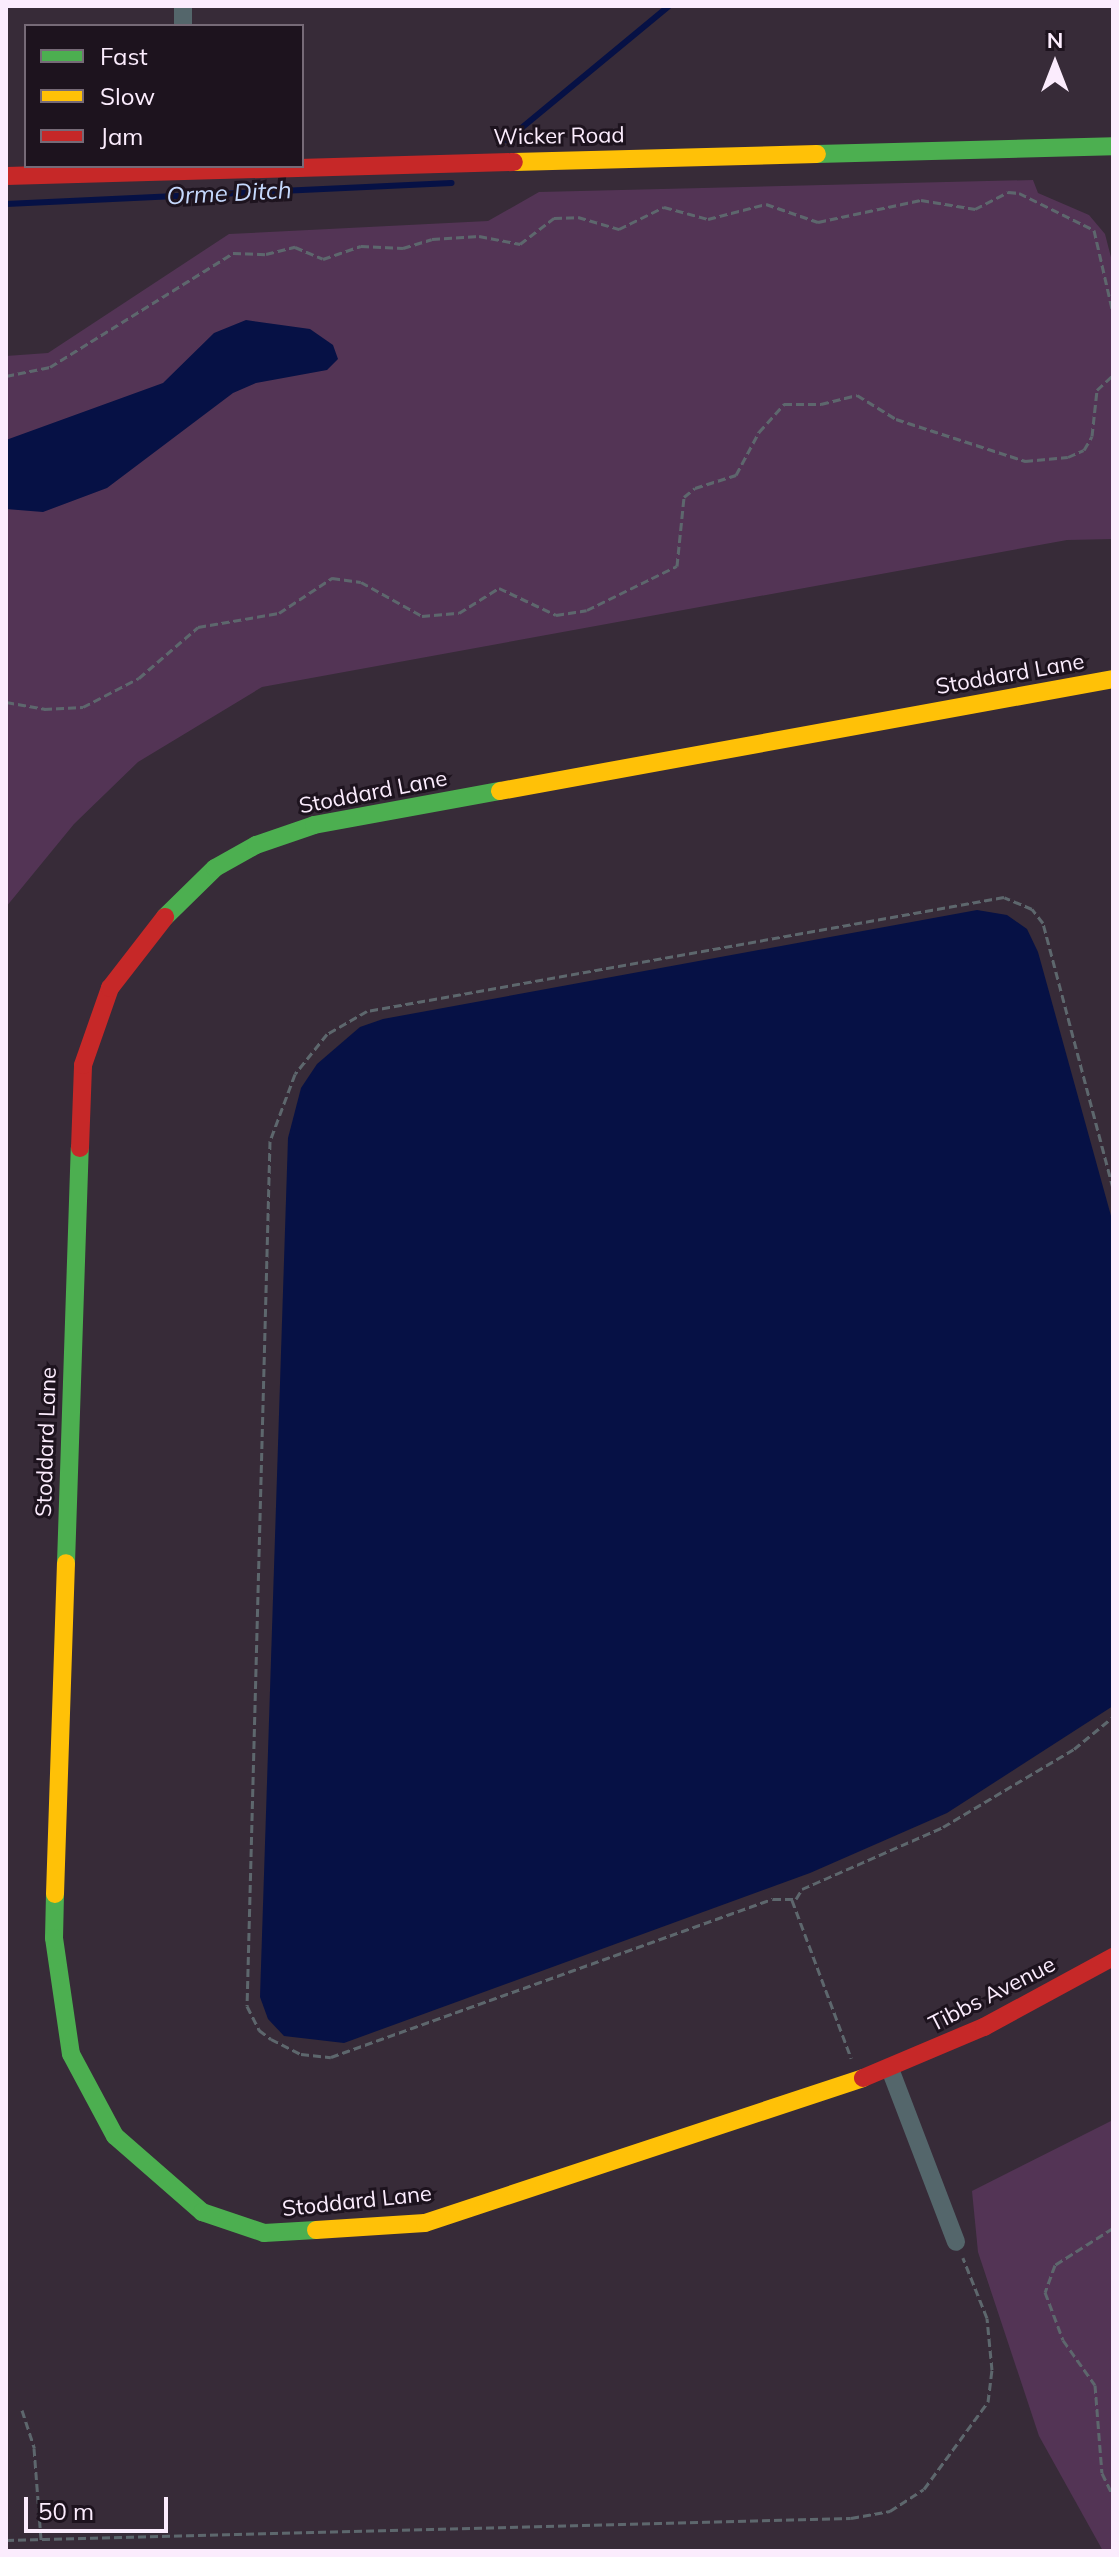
<!DOCTYPE html>
<style>
body{margin:0}
#map{position:relative;width:1119px;height:2557px;overflow:hidden;background:#372b38;font-family:Mulish,sans-serif}
div>[style]{position:absolute}
[style*='--x']{left:calc(var(--x)*1px);top:calc(var(--y)*1px);width:calc(var(--w)*1px);rotate:calc(var(--a)*1deg)}
.green>*{inset:0;background:#533455}
.water>*{inset:0;background:#061145}
.stream>*{height:6px;margin:-3px;padding:0 3px;transform-origin:3px;border-radius:3px;background:#061145}
.path>*{height:3px;margin-top:-1.5px;transform-origin:0;background:repeating-linear-gradient(90deg,#5d676d 0 8px,transparent 0 12px)}
.street>*{height:18px;margin:-9px;padding:0 9px;transform-origin:9px;border-radius:9px;background:#54666b}
.fast>*{height:18px;margin:-9px;padding:0 9px;transform-origin:9px;border-radius:9px;background:#4caf50}
.slow>*{height:18px;margin:-9px;padding:0 9px;transform-origin:9px;border-radius:9px;background:#ffc107}
.jam>*{height:18px;margin:-9px;padding:0 9px;transform-origin:9px;border-radius:9px;background:#c62828}
span{translate:-50% -50%;white-space:nowrap;text-align:center;line-height:1.15;-webkit-text-stroke:6px #1d131e;paint-order:stroke}
.street-label{font-size:22px;color:#fbecfd}
.water-label{font-size:24px;color:#c5d8fc;font-style:italic}
.frame{position:absolute;inset:0;border:8px solid #fbecfd;pointer-events:none}
.legend{position:absolute;left:24px;top:24px;width:280px;height:144px;box-sizing:border-box;background:#1d131e;border:2px solid #766a77;margin:0;padding:10px 14px;list-style:none;font-size:24px;color:#fbecfd}
.legend li{display:flex;align-items:center;gap:16px;height:40px}
.legend b{width:40px;border:2px solid #766a77}
.north{position:absolute;left:1015px;top:24px;width:80px;height:80px;-webkit-text-stroke:6px #1d131e;paint-order:stroke;rotate:0deg;font-size:22px;font-weight:700;line-height:32px;text-align:center;color:#fbecfd}
.north::after{content:'';display:block;margin:auto;width:28px;height:36px;background:#fbecfd;clip-path:polygon(50% 0,100% 100%,50% 72%,0 100%)}
.scale{position:absolute;left:24px;top:2497px;width:144px;height:36px;box-sizing:border-box;border:4px solid #fbecfd;border-top:0;padding-left:10px;font-size:24px;line-height:28px;white-space:nowrap;color:#fbecfd;-webkit-text-stroke:6px #1d131e;paint-order:stroke}
</style>
<div id="map">
<div class="green">
<i style="clip-path:polygon(1033px 180px,1038px 193px,1089px 215px,1105px 234px,1113px 265px,1113px 539px,1067px 540px,262px 687px,138px 762px,74px 824px,6px 907px,6px 356px,48px 353px,229px 234px,488px 221px,539px 192px)"></i>
<i style="clip-path:polygon(1113px 2120px,1113px 2551px,1103px 2551px,1039px 2436px,978px 2252px,972px 2191px)"></i>
</div>
<div class="water">
<i style="clip-path:polygon(246px 320px,310px 329px,333px 345px,338px 359px,327px 370px,256px 383px,233px 393px,107px 488px,43px 512px,6px 509px,6px 440px,163px 383px,214px 333px)"></i>
<i style="clip-path:polygon(977px 910px,1007px 915px,1027px 929px,1038px 952px,1113px 1223px,1113px 1706px,947px 1813px,810px 1873px,344px 2043px,284px 2036px,268px 2019px,260px 1997px,288px 1138px,301px 1088px,317px 1064px,360px 1027px,383px 1019px)"></i>
</div>
<div class="stream">
<i style="--x:507;--y:140;--w:210;--a:-39.6"></i>
<i style="--x:6;--y:204;--w:446;--a:-2.7"></i>
</div>
<div class="path">
<i style="--x:6;--y:376;--w:45;--a:-11.6"></i>
<i style="--x:50;--y:367;--w:216;--a:-31.9"></i>
<i style="--x:233;--y:253;--w:33;--a:2"></i>
<i style="--x:266;--y:254;--w:30;--a:-14"></i>
<i style="--x:295;--y:247;--w:30;--a:23"></i>
<i style="--x:323;--y:259;--w:40;--a:-18.9"></i>
<i style="--x:361;--y:246;--w:42;--a:2.7"></i>
<i style="--x:403;--y:248;--w:30;--a:-17"></i>
<i style="--x:432;--y:239;--w:47;--a:-3.7"></i>
<i style="--x:479;--y:236;--w:42;--a:11"></i>
<i style="--x:520;--y:244;--w:43;--a:-37.4"></i>
<i style="--x:554;--y:218;--w:24;--a:-2"></i>
<i style="--x:578;--y:217;--w:43;--a:16.3"></i>
<i style="--x:619;--y:229;--w:50;--a:-26.1"></i>
<i style="--x:664;--y:207;--w:46;--a:15.3"></i>
<i style="--x:708;--y:219;--w:60;--a:-14.5"></i>
<i style="--x:766;--y:204;--w:55;--a:19.1"></i>
<i style="--x:818;--y:222;--w:105;--a:-12.1"></i>
<i style="--x:921;--y:200;--w:55;--a:9.5"></i>
<i style="--x:975;--y:209;--w:37;--a:-27"></i>
<i style="--x:1008;--y:192;--w:11;--a:5"></i>
<i style="--x:1019;--y:193;--w:84;--a:26.3"></i>
<i style="--x:1094;--y:230;--w:85;--a:77.1"></i>
<i style="--x:6;--y:702;--w:39;--a:10"></i>
<i style="--x:44;--y:709;--w:39;--a:-3"></i>
<i style="--x:83;--y:707;--w:63;--a:-27.4"></i>
<i style="--x:139;--y:678;--w:78;--a:-40.8"></i>
<i style="--x:198;--y:627;--w:82;--a:-9.8"></i>
<i style="--x:279;--y:613;--w:64;--a:-33.4"></i>
<i style="--x:332;--y:578;--w:29;--a:8"></i>
<i style="--x:361;--y:582;--w:70;--a:29.1"></i>
<i style="--x:422;--y:616;--w:37;--a:-5"></i>
<i style="--x:459;--y:613;--w:47;--a:-32"></i>
<i style="--x:499;--y:588;--w:63;--a:25.3"></i>
<i style="--x:556;--y:615;--w:31;--a:-9"></i>
<i style="--x:587;--y:610;--w:100;--a:-26.1"></i>
<i style="--x:677;--y:566;--w:69;--a:-84.2"></i>
<i style="--x:684;--y:497;--w:14;--a:-39"></i>
<i style="--x:695;--y:488;--w:43;--a:-17.6"></i>
<i style="--x:736;--y:475;--w:49;--a:-61.9"></i>
<i style="--x:759;--y:432;--w:38;--a:-48"></i>
<i style="--x:784;--y:404;--w:37;--a:0"></i>
<i style="--x:821;--y:404;--w:37;--a:-14"></i>
<i style="--x:857;--y:395;--w:46;--a:31.6"></i>
<i style="--x:896;--y:419;--w:136;--a:18"></i>
<i style="--x:1025;--y:461;--w:43;--a:-5.3"></i>
<i style="--x:1068;--y:457;--w:17;--a:-24"></i>
<i style="--x:1084;--y:450;--w:16;--a:-60"></i>
<i style="--x:1092;--y:436;--w:46;--a:-83.8"></i>
<i style="--x:1097;--y:390;--w:22;--a:-43"></i>
<i style="--x:1113;--y:1188;--w:274;--a:-104.8"></i>
<i style="--x:1043;--y:923;--w:18;--a:-128"></i>
<i style="--x:1032;--y:909;--w:30;--a:-157"></i>
<i style="--x:1004;--y:897;--w:647;--a:169.85"></i>
<i style="--x:367;--y:1011;--w:46;--a:150.1"></i>
<i style="--x:327;--y:1034;--w:51;--a:128.7"></i>
<i style="--x:295;--y:1074;--w:72;--a:110.5"></i>
<i style="--x:270;--y:1141;--w:865;--a:91.52"></i>
<i style="--x:247;--y:2006;--w:27;--a:63"></i>
<i style="--x:259;--y:2030;--w:15;--a:37"></i>
<i style="--x:271;--y:2039;--w:34;--a:27"></i>
<i style="--x:301;--y:2054;--w:30;--a:6"></i>
<i style="--x:331;--y:2057;--w:469;--a:-19.7"></i>
<i style="--x:773;--y:1899;--w:23;--a:0"></i>
<i style="--x:796;--y:1899;--w:12;--a:-59"></i>
<i style="--x:802;--y:1889;--w:154;--a:-23.7"></i>
<i style="--x:943;--y:1827;--w:152;--a:-30.8"></i>
<i style="--x:1074;--y:1749;--w:50;--a:-39.4"></i>
<i style="--x:792;--y:1900;--w:169;--a:69.5"></i>
<i style="--x:1113;--y:2228;--w:69;--a:147.5"></i>
<i style="--x:1055;--y:2265;--w:29;--a:110"></i>
<i style="--x:1045;--y:2292;--w:51;--a:69.4"></i>
<i style="--x:1063;--y:2340;--w:55;--a:54.6"></i>
<i style="--x:1095;--y:2385;--w:88;--a:85.5"></i>
<i style="--x:1102;--y:2473;--w:25;--a:64"></i>
<i style="--x:22;--y:2410;--w:40;--a:72"></i>
<i style="--x:34;--y:2448;--w:92;--a:85.6"></i>
<i style="--x:6;--y:2540;--w:845;--a:-1.49"></i>
<i style="--x:851;--y:2518;--w:40;--a:-10"></i>
<i style="--x:890;--y:2511;--w:40;--a:-32.9"></i>
<i style="--x:924;--y:2489;--w:108;--a:-53.7"></i>
<i style="--x:988;--y:2402;--w:32;--a:-83"></i>
<i style="--x:992;--y:2370;--w:52;--a:-95.5"></i>
<i style="--x:987;--y:2318;--w:65;--a:-111.8"></i>
</div>
<div class="street">
<i style="--x:183;--y:6;--w:20;--a:90"></i>
<i style="--x:890;--y:2069;--w:185;--a:69.1"></i>
</div>
<div class="fast">
<i style="--x:817;--y:154;--w:296;--a:-1.5"></i>
<i style="--x:165;--y:917;--w:70;--a:-44.4"></i>
<i style="--x:215;--y:868;--w:47;--a:-29.3"></i>
<i style="--x:256;--y:845;--w:61;--a:-19"></i>
<i style="--x:314;--y:825;--w:189;--a:-10.4"></i>
<i style="--x:66;--y:1563;--w:415;--a:-88.1"></i>
<i style="--x:55;--y:1894;--w:44;--a:91.3"></i>
<i style="--x:54;--y:1938;--w:117;--a:81.7"></i>
<i style="--x:71;--y:2054;--w:93;--a:61.8"></i>
<i style="--x:115;--y:2136;--w:116;--a:41.1"></i>
<i style="--x:202;--y:2212;--w:65;--a:18.7"></i>
<i style="--x:264;--y:2233;--w:52;--a:-3.3"></i>
</div>
<div class="slow">
<i style="--x:514;--y:162;--w:303;--a:-1.5"></i>
<i style="--x:500;--y:791;--w:623;--a:-10.35"></i>
<i style="--x:55;--y:1894;--w:331;--a:-88.1"></i>
<i style="--x:316;--y:2230;--w:109;--a:-3.7"></i>
<i style="--x:425;--y:2223;--w:461;--a:-18.3"></i>
</div>
<div class="jam">
<i style="--x:6;--y:176;--w:508;--a:-1.58"></i>
<i style="--x:80;--y:1148;--w:83;--a:-87.9"></i>
<i style="--x:83;--y:1065;--w:82;--a:-70.7"></i>
<i style="--x:110;--y:988;--w:90;--a:-52.2"></i>
<i style="--x:863;--y:2078;--w:131;--a:-22.9"></i>
<i style="--x:984;--y:2027;--w:147;--a:-28.5"></i>
</div>
<div class="street-label">
<span style="left:559px;top:136px;rotate:-1deg">Wicker Road</span>
<span style="left:1010px;top:674px;rotate:-10deg">Stoddard Lane</span>
<span style="left:373px;top:792px;rotate:-11deg">Stoddard Lane</span>
<span style="left:46px;top:1442px;rotate:-88deg">Stoddard Lane</span>
<span style="left:992px;top:1994px;rotate:-27deg">Tibbs Avenue</span>
<span style="left:357px;top:2201px;rotate:-6deg">Stoddard Lane</span>
</div>
<div class="water-label">
<span style="left:229px;top:193px;rotate:-3deg">Orme Ditch</span>
</div>
<div class="frame"></div>
<ul class="legend">
<li><b style="height:10px;background:#4caf50"></b>Fast</li>
<li><b style="height:10px;background:#ffc107"></b>Slow</li>
<li><b style="height:10px;background:#c62828"></b>Jam</li>
</ul>
<div class="north">N</div>
<div class="scale">50 m</div>
</div>
